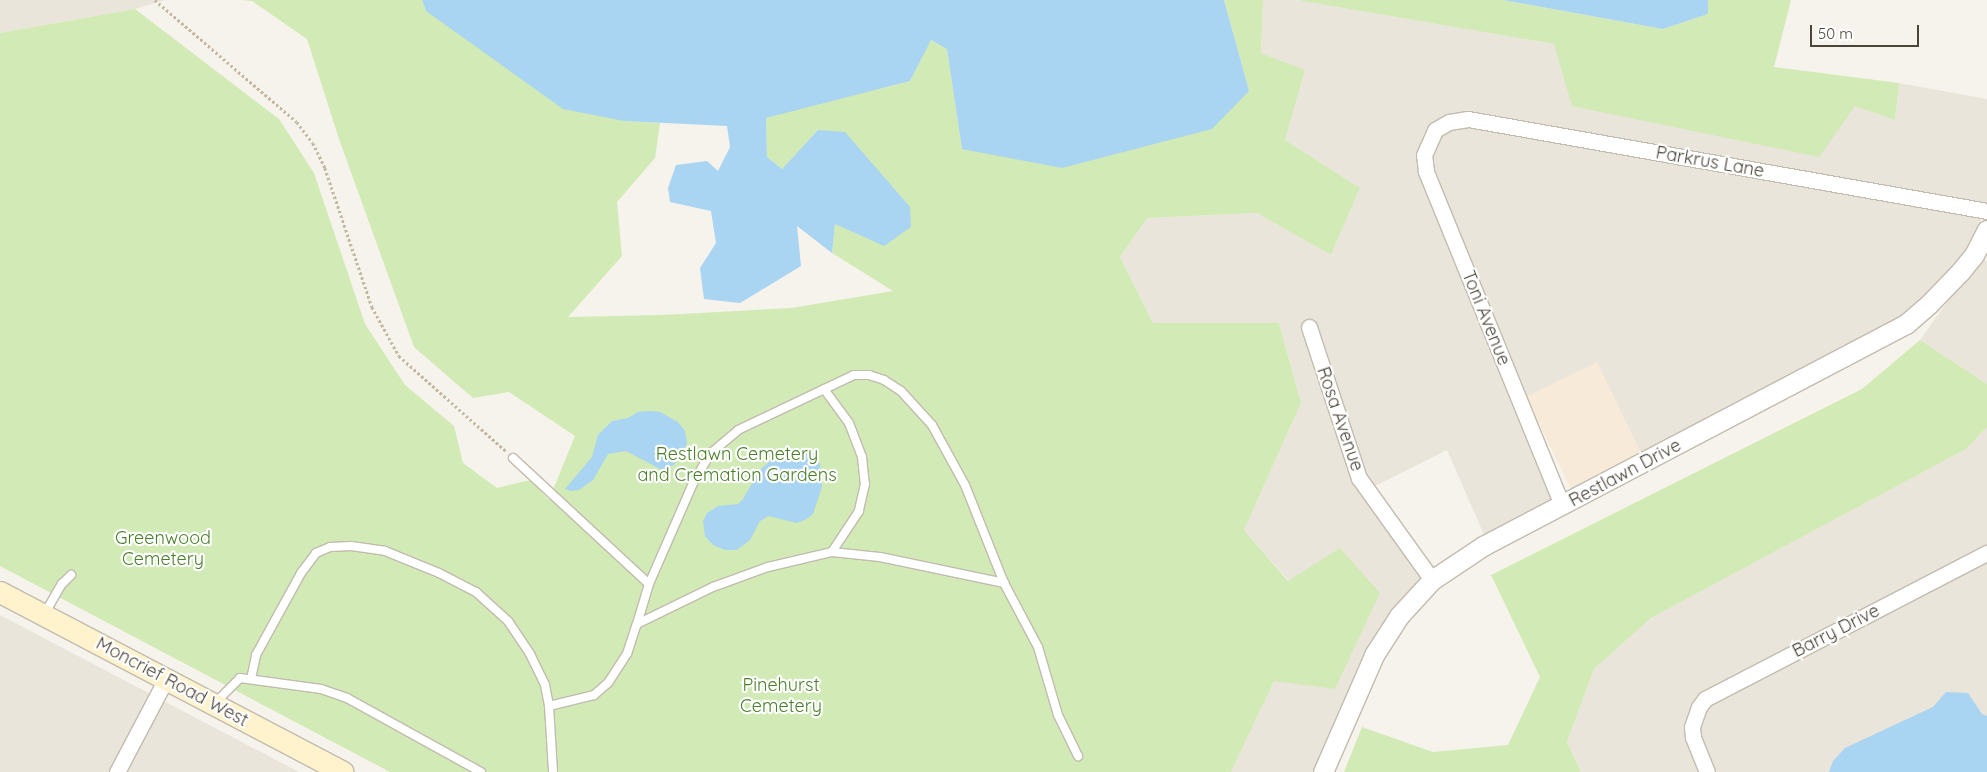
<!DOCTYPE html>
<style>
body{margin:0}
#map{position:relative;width:1987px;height:772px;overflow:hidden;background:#f6f3ec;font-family:Quicksand,sans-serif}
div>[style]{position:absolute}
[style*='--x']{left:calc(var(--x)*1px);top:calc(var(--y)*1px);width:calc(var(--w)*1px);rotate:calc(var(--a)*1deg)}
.residential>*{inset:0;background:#eae5da}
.commercial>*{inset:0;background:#f7ead8;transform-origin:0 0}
.green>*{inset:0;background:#d2eab5}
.water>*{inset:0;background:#a9d4f2}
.path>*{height:2.5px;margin-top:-1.25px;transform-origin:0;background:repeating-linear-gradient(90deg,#c4b79f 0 2.5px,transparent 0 5px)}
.roads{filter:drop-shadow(1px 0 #c2bbae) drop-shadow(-1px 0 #c2bbae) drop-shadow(0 1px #c2bbae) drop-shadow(0 -1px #c2bbae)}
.service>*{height:8px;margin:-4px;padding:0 4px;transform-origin:4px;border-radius:4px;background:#fff}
.minor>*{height:15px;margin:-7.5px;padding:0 7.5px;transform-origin:7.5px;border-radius:7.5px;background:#fff}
.tertiary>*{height:19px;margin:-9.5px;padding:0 9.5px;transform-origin:9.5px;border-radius:9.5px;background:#fff}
.secondary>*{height:21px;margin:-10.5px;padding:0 10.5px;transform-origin:10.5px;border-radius:10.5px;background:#fff3cd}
span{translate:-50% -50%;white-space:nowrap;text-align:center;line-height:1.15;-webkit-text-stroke:4.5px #fff;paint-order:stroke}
.street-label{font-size:18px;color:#4b4439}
.park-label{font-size:18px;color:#4a7f2a}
.scale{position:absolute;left:1810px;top:25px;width:109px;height:22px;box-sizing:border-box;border:2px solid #4b4439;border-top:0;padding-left:6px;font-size:15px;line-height:18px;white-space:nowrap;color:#4b4439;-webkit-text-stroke:4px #fff;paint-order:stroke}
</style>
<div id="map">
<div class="residential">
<i style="clip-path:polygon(0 0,165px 0,135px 9px,0 33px)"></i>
<i style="clip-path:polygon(1263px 0,1297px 0,1555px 44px,1855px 105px,1895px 120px,1899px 83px,1987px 99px,1987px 204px,1979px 226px,1968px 246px,1943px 279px,1910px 311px,1881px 331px,1642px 456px,1525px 395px,1565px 493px,1485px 537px,1447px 450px,1373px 487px,1434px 567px,1391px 613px,1371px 641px,1359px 664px,1313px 772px,1231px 772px,1274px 681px,1289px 581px,1244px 530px,1301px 403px,1279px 323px,1153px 323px,1120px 257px,1147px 218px,1257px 213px,1331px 255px,1360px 188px,1285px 140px,1305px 70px,1261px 53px)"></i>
<i style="clip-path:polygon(1980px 256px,1987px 261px,1987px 384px,1920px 340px)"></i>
<i style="clip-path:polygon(1987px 427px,1987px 772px,1581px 772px,1567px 742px,1594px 669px,1651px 618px,1966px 449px)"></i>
<i style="clip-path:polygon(0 615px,299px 772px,0 772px)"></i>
</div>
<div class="commercial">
<i style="left:1597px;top:362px;width:104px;height:79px;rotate:64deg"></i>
</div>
<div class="green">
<i style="clip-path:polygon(242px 0,422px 0,426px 11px,624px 121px,660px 123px,655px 158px,617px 202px,622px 256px,568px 317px,662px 315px,791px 308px,893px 291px,832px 253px,835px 223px,818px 130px,782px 169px,767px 157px,766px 117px,910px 81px,930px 40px,947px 48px,962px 149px,1249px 91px,1224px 0,1263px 0,1261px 53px,1305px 70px,1285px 140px,1360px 188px,1331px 255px,1257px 213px,1147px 218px,1120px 257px,1153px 323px,1279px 323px,1301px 403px,1244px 530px,1288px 581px,1340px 548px,1380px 593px,1335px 689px,1274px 681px,1231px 772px,390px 772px,0 566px,0 33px,135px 9px,279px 119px,314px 173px,365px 324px,405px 385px,454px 426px,463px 463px,497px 488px,530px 480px,549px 500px,575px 436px,509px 392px,473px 398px,414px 347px,339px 139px,307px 39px,252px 1px)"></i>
<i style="clip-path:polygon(1297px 0,1503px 0,1663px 29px,1708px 14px,1708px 0,1791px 0,1774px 67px,1899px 83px,1895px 120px,1855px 106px,1819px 157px,1572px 106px,1554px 44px)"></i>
<i style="clip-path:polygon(1920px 340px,1987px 384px,1987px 427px,1966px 449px,1651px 618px,1594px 669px,1567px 742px,1581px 772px,1344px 772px,1362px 727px,1433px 752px,1508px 745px,1540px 677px,1491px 575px,1862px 389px)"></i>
</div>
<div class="water">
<i style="clip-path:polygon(422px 0,1224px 0,1249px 91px,1212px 129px,1062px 168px,962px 149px,947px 49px,931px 40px,910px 81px,766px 118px,767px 157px,782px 169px,818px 130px,845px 132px,910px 207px,911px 227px,884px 246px,835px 224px,832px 253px,797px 226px,801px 266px,740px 303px,704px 299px,700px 268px,716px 243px,711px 211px,670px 202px,668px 188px,676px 165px,707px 161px,718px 171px,730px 147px,727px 126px,624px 121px,563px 109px,426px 11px)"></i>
<i style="clip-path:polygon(1503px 0,1708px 0,1708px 14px,1663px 29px)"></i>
<i style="clip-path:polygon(651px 411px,660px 412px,678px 422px,685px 431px,687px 444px,674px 465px,662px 470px,626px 451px,608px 454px,593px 480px,579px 490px,571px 491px,565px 489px,592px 457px,598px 435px,612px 421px,628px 418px,638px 412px)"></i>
<i style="clip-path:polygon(803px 448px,818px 457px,820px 465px,822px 487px,813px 514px,805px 520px,796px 523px,769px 516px,760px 521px,750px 540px,737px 550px,725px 550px,713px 545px,705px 536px,703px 521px,707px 513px,718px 506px,738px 504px,743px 499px,759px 471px,772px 459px)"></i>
<i style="clip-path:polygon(1946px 692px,1968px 693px,1982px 714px,1987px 716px,1987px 772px,1829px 772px,1833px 761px,1845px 748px,1933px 707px)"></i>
</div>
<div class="path">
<i style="--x:155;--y:0;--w:187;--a:40.7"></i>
<i style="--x:297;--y:122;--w:26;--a:53"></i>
<i style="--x:313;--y:143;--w:28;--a:64"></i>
<i style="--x:325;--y:168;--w:147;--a:71.3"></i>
<i style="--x:372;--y:307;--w:56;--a:61.1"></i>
<i style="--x:399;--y:356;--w:144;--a:41.6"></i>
</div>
<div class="roads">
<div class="service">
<i style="--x:824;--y:389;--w:42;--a:53.7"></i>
<i style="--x:849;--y:423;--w:36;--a:69"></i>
<i style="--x:862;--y:457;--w:27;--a:84"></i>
<i style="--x:865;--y:484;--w:28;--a:103"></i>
<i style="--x:859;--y:511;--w:49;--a:123.4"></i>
<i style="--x:513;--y:458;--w:185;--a:42.8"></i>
<i style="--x:649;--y:584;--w:112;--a:-66.4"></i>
<i style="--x:694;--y:481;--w:33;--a:-59"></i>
<i style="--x:711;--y:453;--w:35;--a:-40"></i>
<i style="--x:738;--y:430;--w:128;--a:-25.4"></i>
<i style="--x:854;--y:375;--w:15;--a:0"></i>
<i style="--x:869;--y:375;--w:16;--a:18"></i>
<i style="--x:884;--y:380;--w:20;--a:33"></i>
<i style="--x:901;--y:391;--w:46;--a:47.6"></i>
<i style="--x:932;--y:425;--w:68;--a:61.2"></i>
<i style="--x:965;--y:485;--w:105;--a:68.3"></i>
<i style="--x:1004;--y:583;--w:72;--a:62"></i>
<i style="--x:1038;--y:647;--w:71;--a:73.6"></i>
<i style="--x:1058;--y:715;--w:46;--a:64"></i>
<i style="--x:649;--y:584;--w:42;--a:106.7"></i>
<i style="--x:637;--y:624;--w:85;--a:-26"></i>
<i style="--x:713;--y:587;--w:59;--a:-20"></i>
<i style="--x:768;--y:567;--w:66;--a:-13.2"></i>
<i style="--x:832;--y:552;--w:48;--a:5.9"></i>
<i style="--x:880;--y:557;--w:127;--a:11.8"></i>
<i style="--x:45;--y:613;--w:34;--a:-60"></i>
<i style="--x:62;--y:584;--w:13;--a:-45"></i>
<i style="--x:251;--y:679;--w:25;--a:-78"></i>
<i style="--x:256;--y:655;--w:94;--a:-61.2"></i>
<i style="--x:301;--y:573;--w:25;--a:-53"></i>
<i style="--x:316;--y:553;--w:15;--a:-23"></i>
<i style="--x:330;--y:547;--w:21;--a:-3"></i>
<i style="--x:351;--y:546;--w:34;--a:8"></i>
<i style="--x:385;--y:551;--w:58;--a:22.2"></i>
<i style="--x:439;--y:573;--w:42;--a:27.2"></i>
<i style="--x:476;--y:592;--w:43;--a:42.2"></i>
<i style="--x:508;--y:621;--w:40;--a:56"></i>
<i style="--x:530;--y:654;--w:34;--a:64"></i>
<i style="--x:545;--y:685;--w:21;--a:79"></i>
<i style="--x:549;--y:706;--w:66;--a:86.5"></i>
<i style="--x:215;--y:703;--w:35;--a:-45"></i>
<i style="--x:240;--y:678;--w:82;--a:7.7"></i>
<i style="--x:321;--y:689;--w:28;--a:19"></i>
<i style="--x:347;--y:698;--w:153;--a:28.9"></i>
<i style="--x:549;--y:706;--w:46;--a:-13.7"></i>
<i style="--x:594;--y:695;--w:18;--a:-41"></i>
<i style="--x:608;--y:683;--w:35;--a:-57"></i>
<i style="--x:627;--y:654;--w:32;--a:-72"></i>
</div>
<div class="minor">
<i style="--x:1309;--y:327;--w:159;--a:71.7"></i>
<i style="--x:1359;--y:478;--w:125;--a:54.4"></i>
<i style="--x:1562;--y:505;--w:361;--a:-112.2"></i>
<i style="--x:1426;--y:171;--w:16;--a:-97"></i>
<i style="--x:1424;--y:155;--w:27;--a:-66"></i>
<i style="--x:1435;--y:130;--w:16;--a:-30"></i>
<i style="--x:1449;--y:122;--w:19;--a:-9"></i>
<i style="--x:1468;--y:119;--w:527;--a:10.05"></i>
<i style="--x:117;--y:772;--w:105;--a:-62.2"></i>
<i style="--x:1707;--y:772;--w:38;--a:-112"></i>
<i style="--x:1693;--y:737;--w:10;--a:-96"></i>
<i style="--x:1692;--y:727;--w:21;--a:-71"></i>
<i style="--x:1699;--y:707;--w:10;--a:-53"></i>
<i style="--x:1705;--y:699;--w:318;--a:-27.4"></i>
</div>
<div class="tertiary">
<i style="--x:1323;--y:772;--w:128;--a:-66.4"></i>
<i style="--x:1374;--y:655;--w:46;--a:-57.3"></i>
<i style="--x:1399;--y:616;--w:49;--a:-47.5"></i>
<i style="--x:1432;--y:580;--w:61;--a:-33.7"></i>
<i style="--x:1483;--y:546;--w:478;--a:-27.7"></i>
<i style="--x:1906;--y:324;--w:30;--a:-41"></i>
<i style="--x:1929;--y:304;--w:45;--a:-45.9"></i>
<i style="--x:1960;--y:272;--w:22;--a:-51"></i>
<i style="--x:1974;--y:255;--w:28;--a:-63"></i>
</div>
<div class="secondary">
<i style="--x:0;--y:592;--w:387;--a:27.7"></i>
</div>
</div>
<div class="street-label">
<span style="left:1710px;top:162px;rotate:10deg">Parkrus Lane</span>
<span style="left:1486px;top:318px;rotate:68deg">Toni Avenue</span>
<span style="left:1340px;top:419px;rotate:71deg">Rosa Avenue</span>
<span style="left:1625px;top:473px;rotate:-28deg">Restlawn Drive</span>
<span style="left:1836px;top:631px;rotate:-27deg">Barry Drive</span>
<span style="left:172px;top:682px;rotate:28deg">Moncrief Road West</span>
</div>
<div class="park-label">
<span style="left:737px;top:465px">Restlawn Cemetery<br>and Cremation Gardens</span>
<span style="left:163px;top:549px">Greenwood<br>Cemetery</span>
<span style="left:781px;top:696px">Pinehurst<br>Cemetery</span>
</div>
<div class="scale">50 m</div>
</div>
